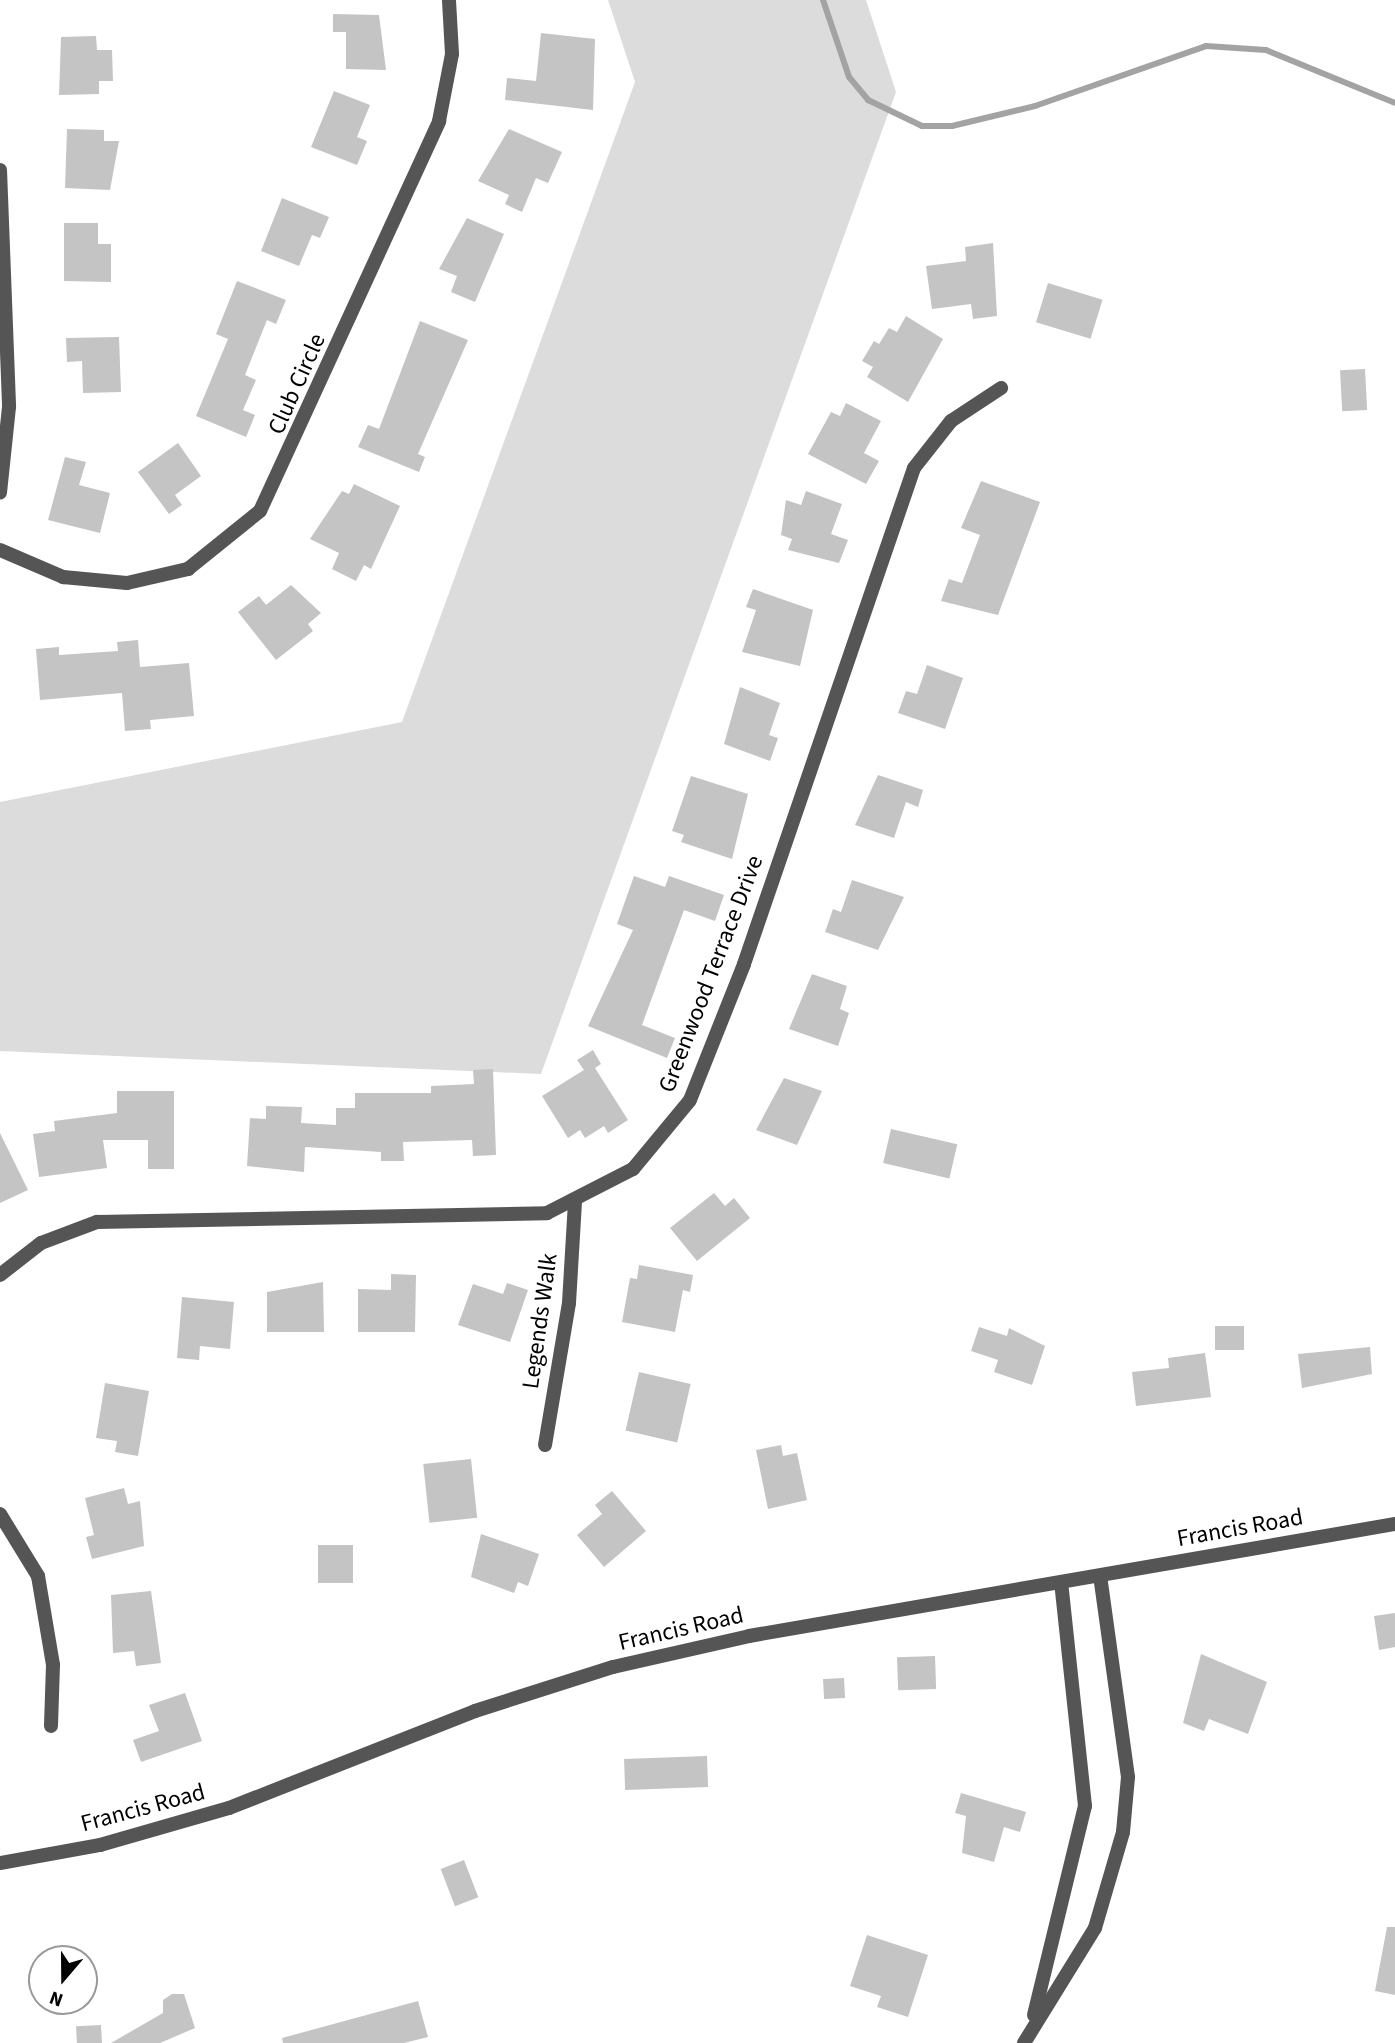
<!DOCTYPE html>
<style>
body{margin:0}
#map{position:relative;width:1395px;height:2043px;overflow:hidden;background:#fff;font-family:"Source Sans 3",sans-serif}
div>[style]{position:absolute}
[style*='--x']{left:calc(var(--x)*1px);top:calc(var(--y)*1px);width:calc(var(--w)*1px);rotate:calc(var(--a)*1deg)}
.green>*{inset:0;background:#dcdcdc}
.stream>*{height:6px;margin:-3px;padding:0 3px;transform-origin:3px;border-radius:3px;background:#a3a3a3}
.building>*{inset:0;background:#c4c4c4;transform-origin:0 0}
.minor>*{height:14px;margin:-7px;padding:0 7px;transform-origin:7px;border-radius:7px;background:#555}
.tertiary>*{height:14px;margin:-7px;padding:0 7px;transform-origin:7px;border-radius:7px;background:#555}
span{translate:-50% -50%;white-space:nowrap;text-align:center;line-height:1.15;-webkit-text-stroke:7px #fff;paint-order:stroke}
.street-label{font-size:24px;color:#000}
.north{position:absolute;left:28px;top:1945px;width:70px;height:70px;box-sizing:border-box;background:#fff;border:2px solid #999;border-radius:50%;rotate:200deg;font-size:19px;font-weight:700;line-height:28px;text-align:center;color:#000}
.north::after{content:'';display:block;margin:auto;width:24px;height:32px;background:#000;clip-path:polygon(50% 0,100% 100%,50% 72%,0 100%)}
</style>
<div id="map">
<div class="green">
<i style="clip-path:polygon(608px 0,866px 0,896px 92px,541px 1074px,0 1051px,0 802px,402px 722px,635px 82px)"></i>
</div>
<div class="stream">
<i style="--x:823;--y:0;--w:81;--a:71.3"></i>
<i style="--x:849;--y:77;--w:30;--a:50"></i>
<i style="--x:868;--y:100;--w:60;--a:25.7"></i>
<i style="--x:922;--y:126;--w:30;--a:0"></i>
<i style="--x:952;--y:126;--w:85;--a:-13.5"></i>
<i style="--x:1035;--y:106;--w:181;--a:-19.3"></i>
<i style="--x:1206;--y:46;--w:60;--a:3.8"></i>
<i style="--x:1266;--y:50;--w:139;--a:22.3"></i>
</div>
<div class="building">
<i style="clip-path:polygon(333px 14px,379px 15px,386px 70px,346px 69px,346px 32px,333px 32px)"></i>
<i style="clip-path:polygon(541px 33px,595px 39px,593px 110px,505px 100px,507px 78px,536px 81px)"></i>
<i style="clip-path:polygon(96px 36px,97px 50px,112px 50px,113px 81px,99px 81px,99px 94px,59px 95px,61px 37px)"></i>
<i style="clip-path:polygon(334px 91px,370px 105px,357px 137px,367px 141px,357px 165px,311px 147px)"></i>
<i style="clip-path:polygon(67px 129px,104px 130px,104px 141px,119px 141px,110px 190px,65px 188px)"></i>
<i style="clip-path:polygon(509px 129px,562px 152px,548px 183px,536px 178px,522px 212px,505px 204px,509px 195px,478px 181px)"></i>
<i style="clip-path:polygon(282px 198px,329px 217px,320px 238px,312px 235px,299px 266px,261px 251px)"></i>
<i style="clip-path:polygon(467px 218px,504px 234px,475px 302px,451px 292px,457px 276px,439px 269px)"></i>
<i style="clip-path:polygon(64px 223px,98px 223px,98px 244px,111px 244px,111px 282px,64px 281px)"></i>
<i style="clip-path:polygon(993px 243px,997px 316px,973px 319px,971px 304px,932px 309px,926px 266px,966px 261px,965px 247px)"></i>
<i style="clip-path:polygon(237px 281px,286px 300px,276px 324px,267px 320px,245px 375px,256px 380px,243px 410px,255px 415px,246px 437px,196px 416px,228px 339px,216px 334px)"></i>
<i style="left:1048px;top:283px;width:57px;height:41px;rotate:17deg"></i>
<i style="clip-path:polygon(906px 316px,943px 339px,908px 402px,867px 377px,873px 367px,862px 361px,874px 341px,879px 344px,889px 328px,897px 332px)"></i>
<i style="clip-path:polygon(420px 321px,468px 340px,418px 454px,425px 457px,419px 472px,358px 447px,368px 425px,379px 429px)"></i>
<i style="clip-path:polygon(119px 337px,121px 392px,83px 393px,82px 361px,67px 362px,66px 338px)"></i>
<i style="left:1365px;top:369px;width:41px;height:25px;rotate:87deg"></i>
<i style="clip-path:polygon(846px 403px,881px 421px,864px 453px,879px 461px,866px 484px,808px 454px,831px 412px,840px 416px)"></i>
<i style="clip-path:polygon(178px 443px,201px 476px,175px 495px,182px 505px,169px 514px,138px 472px)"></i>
<i style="clip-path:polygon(65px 457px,86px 462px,79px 485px,110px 493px,100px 533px,48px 520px)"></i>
<i style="clip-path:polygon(981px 481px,1040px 502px,998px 615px,941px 601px,949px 579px,962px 583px,980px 535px,961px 528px)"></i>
<i style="clip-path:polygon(354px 484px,400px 506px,371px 569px,364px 565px,356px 581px,332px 569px,339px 553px,310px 539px,342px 491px,349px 494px)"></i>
<i style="clip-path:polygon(806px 491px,842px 504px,831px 534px,848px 540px,839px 563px,788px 550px,792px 539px,781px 535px,786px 500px,801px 505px)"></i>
<i style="clip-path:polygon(291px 585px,321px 613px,308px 624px,313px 631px,276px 660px,238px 612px,259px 596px,266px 605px)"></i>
<i style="clip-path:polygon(753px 589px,813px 610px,800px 666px,742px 652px,756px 610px,746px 607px)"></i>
<i style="clip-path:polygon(138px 640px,140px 667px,189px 663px,194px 716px,150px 720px,151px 729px,125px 731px,122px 693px,40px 700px,36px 649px,59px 647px,59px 655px,118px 651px,117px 642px)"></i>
<i style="clip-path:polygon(927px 665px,963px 678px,945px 729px,898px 713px,906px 691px,917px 694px)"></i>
<i style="clip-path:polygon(740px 687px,780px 703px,769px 735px,778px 738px,770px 761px,724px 744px)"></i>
<i style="clip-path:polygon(878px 775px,923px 790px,918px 807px,906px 802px,894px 838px,855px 825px)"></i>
<i style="clip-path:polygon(691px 776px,748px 794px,732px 859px,681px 842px,684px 835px,672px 831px)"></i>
<i style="clip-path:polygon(634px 876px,665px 887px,669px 876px,724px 895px,715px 921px,684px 910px,642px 1025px,675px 1038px,667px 1058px,588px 1026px,633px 930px,617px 924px)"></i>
<i style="clip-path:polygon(852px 880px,904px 897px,878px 950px,825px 932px,833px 909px,841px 912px)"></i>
<i style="clip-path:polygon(812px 974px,847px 986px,840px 1009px,849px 1013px,838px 1046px,789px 1029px)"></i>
<i style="clip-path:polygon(593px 1050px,601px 1064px,595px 1068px,628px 1120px,608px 1133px,604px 1126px,585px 1138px,580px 1130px,568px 1138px,542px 1096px,584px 1070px,577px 1060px)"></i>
<i style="clip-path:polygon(493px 1069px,496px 1155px,473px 1156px,472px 1140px,403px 1142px,404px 1161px,381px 1161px,381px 1152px,305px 1147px,304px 1172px,247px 1166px,250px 1118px,266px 1119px,266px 1106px,302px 1107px,301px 1123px,336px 1125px,336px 1108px,355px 1108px,355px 1093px,431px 1093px,431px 1086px,474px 1084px,473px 1070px)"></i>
<i style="clip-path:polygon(784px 1078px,822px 1091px,797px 1145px,756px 1130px)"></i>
<i style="clip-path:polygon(117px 1091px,174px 1091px,174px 1169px,148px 1169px,148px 1140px,103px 1140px,107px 1168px,39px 1177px,33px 1134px,55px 1131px,54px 1121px,117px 1113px)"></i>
<i style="left:891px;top:1129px;width:68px;height:35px;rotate:13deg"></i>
<i style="clip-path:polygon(0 1133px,28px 1190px,0 1203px)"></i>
<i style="clip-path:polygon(714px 1193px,725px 1206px,734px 1198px,750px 1218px,697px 1261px,670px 1228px)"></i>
<i style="clip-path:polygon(639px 1265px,693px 1275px,690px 1292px,683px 1290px,675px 1332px,622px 1322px,630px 1278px,637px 1279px)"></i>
<i style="clip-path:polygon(391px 1274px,416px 1275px,415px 1332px,358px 1332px,358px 1289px,391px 1290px)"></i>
<i style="clip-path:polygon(323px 1282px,324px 1332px,267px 1332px,267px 1292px)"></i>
<i style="clip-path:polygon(507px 1283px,528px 1290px,510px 1342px,458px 1325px,473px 1284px,503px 1294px)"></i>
<i style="clip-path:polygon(182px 1297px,234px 1302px,230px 1349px,200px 1346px,199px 1360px,177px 1358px)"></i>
<i style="left:1215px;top:1326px;width:29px;height:24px"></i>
<i style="clip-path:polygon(979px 1327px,1007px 1336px,1009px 1328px,1045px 1346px,1032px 1385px,994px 1372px,998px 1360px,971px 1351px)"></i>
<i style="clip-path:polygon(1370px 1347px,1372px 1374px,1302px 1388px,1298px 1354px)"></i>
<i style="clip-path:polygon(1205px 1353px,1211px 1397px,1136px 1406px,1132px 1372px,1169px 1368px,1168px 1358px)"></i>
<i style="left:639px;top:1372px;width:53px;height:60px;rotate:13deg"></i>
<i style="clip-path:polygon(105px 1383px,149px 1391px,138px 1456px,115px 1452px,117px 1441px,96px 1438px)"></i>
<i style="clip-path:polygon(781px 1445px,783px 1456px,797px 1453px,807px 1500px,768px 1509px,756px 1450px)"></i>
<i style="left:471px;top:1459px;width:59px;height:48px;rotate:84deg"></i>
<i style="clip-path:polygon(124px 1488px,128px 1504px,140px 1501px,144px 1546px,92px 1559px,86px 1537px,94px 1535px,85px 1498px)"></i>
<i style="clip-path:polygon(612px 1491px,646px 1531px,604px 1567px,577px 1535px,602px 1514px,595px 1505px)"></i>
<i style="clip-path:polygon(481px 1534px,539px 1554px,528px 1586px,518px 1582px,514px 1593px,471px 1577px)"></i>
<i style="left:318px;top:1545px;width:35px;height:38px"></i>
<i style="clip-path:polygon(151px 1591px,161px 1663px,136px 1666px,134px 1651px,113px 1653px,111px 1595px)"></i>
<i style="clip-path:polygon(1395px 1613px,1395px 1647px,1379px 1650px,1374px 1616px)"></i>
<i style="clip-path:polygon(1201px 1654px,1267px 1682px,1248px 1734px,1209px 1719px,1204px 1731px,1183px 1723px)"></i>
<i style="left:935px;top:1656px;width:33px;height:38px;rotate:88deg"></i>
<i style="left:844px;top:1678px;width:20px;height:21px;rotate:87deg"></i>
<i style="clip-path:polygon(185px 1693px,202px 1741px,141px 1762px,133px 1740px,159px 1731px,149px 1705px)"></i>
<i style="left:707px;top:1756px;width:31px;height:83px;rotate:88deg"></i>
<i style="clip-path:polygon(961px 1793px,1026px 1812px,1020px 1832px,1004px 1827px,994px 1862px,962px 1853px,966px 1816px,955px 1813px)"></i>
<i style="left:464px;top:1860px;width:40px;height:25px;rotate:69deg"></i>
<i style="clip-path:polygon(1387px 1927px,1395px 1927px,1395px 1995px,1375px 1991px)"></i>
<i style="clip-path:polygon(867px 1935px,928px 1955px,908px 2017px,877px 2007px,881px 1996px,850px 1986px)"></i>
<i style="clip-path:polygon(172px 1994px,184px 1994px,195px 2028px,160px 2043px,111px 2043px,163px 2013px,163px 2000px)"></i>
<i style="clip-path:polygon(418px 2001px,428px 2037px,404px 2043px,283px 2043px,282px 2038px)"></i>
<i style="left:101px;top:2025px;width:18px;height:25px;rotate:87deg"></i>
</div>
<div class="minor">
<i style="--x:0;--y:170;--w:237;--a:87.8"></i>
<i style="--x:9;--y:407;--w:86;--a:96"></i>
<i style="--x:0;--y:550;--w:69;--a:23.2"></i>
<i style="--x:63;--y:577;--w:64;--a:5.4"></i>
<i style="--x:127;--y:583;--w:63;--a:-12.9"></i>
<i style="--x:188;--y:569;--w:92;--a:-38.9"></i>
<i style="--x:260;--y:511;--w:429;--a:-65.3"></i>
<i style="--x:439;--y:121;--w:68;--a:-79"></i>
<i style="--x:452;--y:54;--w:54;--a:-93.2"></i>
<i style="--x:0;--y:1275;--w:52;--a:-38"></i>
<i style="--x:41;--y:1243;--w:60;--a:-20.6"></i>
<i style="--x:97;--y:1222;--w:450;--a:-1.1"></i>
<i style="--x:547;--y:1213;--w:97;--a:-27.1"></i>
<i style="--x:633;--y:1169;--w:89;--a:-50.4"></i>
<i style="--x:690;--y:1100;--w:146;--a:-68.3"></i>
<i style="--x:744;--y:964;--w:524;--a:-71.08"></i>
<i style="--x:914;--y:468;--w:60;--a:-51.8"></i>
<i style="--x:951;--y:421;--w:60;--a:-33.4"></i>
<i style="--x:545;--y:1445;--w:144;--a:-80.4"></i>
<i style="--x:569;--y:1303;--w:100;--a:-86.6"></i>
<i style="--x:0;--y:1514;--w:73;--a:58.5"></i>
<i style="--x:38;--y:1576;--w:90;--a:80.4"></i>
<i style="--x:53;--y:1665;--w:61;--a:91.9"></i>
<i style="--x:1034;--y:2015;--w:215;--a:-76.3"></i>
<i style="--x:1085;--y:1806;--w:224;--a:-96.1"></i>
<i style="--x:1024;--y:2043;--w:135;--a:-58.3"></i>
<i style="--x:1095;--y:1928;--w:100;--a:-73.7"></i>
<i style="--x:1123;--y:1832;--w:55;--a:-84.8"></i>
<i style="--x:1128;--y:1777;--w:203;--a:-97.9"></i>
</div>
<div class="tertiary">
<i style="--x:0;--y:1863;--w:102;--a:-10.2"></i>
<i style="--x:100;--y:1845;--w:134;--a:-16"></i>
<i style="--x:229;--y:1808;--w:264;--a:-21.5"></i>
<i style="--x:475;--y:1711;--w:145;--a:-17.7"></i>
<i style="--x:613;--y:1667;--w:139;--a:-12.8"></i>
<i style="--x:749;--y:1636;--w:656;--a:-9.84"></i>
</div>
<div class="street-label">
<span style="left:297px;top:384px;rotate:-66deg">Club Circle</span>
<span style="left:711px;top:974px;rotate:-69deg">Greenwood Terrace Drive</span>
<span style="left:540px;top:1321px;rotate:-82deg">Legends Walk</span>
<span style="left:1240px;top:1528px;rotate:-10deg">Francis Road</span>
<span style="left:681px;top:1629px;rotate:-13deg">Francis Road</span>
<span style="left:143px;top:1808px;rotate:-15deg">Francis Road</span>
</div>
<div class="north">N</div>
</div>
